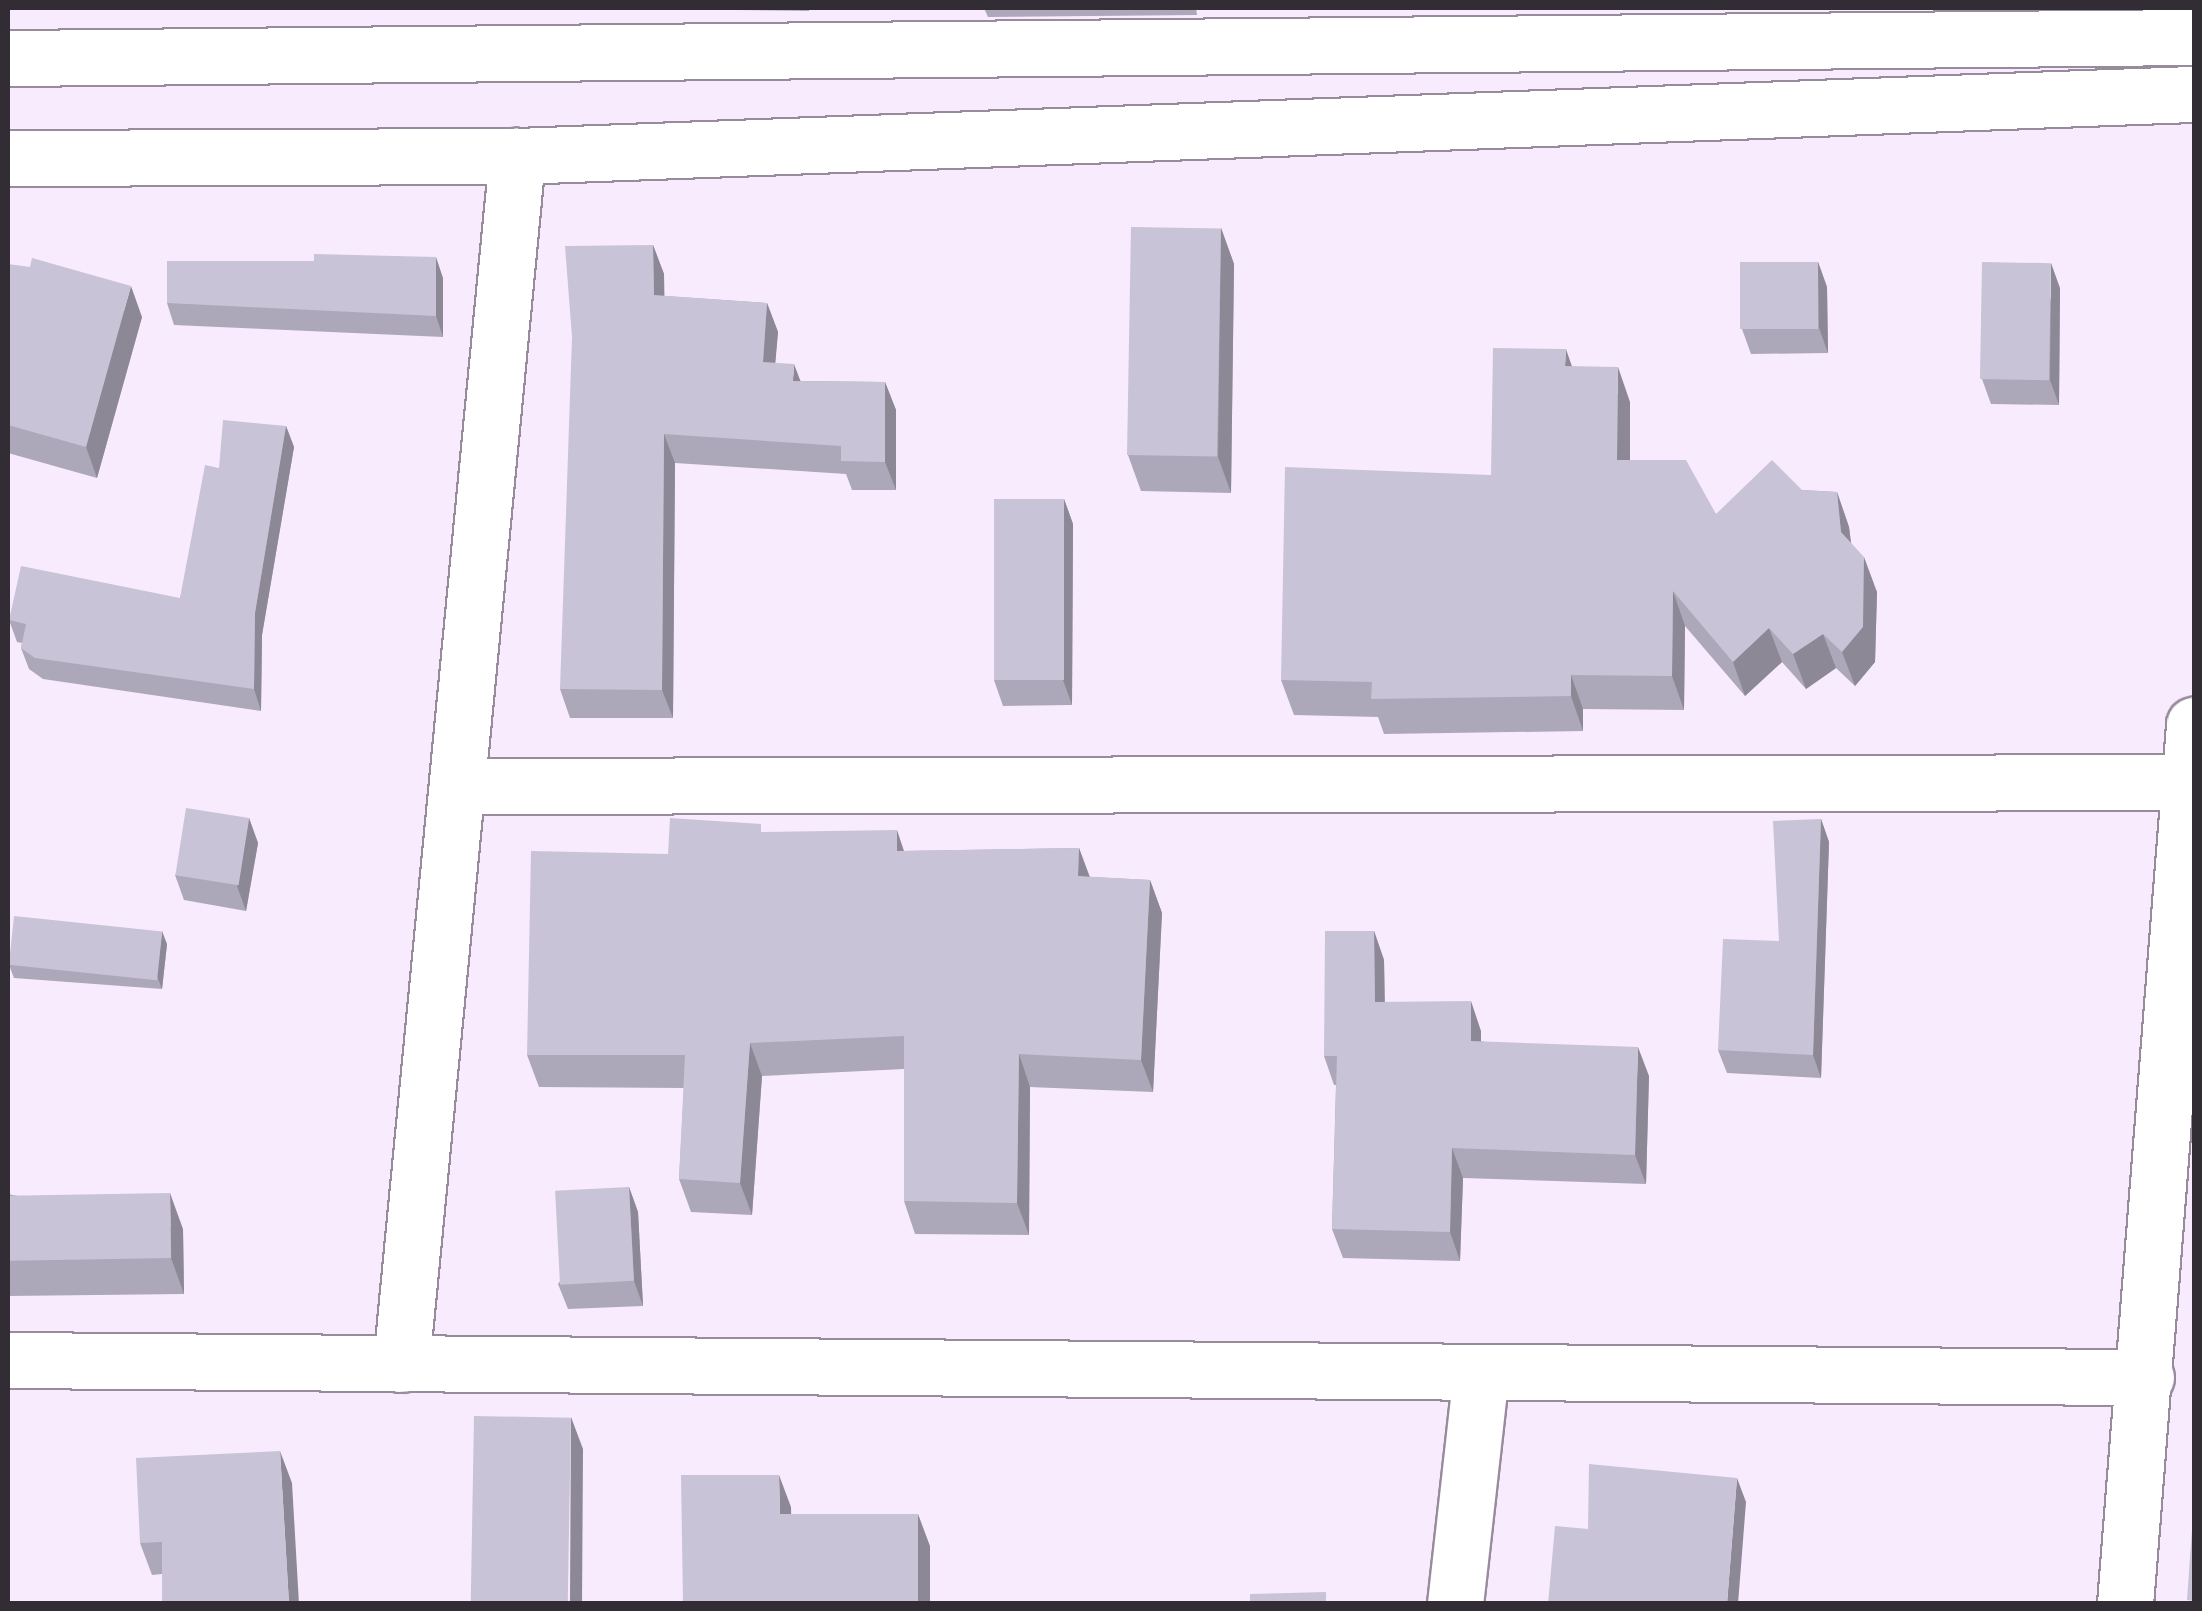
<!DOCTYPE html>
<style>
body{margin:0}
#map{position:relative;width:2202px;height:1611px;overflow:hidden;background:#f9ebfe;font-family:Overpass,sans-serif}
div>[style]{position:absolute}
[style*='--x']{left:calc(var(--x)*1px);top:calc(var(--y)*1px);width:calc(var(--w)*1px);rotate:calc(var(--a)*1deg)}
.roads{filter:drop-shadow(2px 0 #988b9c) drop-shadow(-2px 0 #988b9c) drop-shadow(0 2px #988b9c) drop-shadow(0 -2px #988b9c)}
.street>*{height:55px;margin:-27.5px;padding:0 27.5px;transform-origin:27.5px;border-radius:27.5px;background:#fff}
.secondary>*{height:55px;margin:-27.5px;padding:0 27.5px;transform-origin:27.5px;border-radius:27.5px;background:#fff}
.wall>*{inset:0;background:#ada8b9}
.shaded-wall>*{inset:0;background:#8d8896}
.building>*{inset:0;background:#c9c3d7;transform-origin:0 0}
span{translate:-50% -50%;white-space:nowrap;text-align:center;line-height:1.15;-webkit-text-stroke:10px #f9ebfe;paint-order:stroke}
.frame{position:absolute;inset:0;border:10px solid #322d34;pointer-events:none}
</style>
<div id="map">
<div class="roads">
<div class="street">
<i style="--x:457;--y:786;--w:1733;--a:-0.13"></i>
<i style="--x:8;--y:1360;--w:2138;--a:0.46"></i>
<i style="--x:401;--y:1364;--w:1214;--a:-84.51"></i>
<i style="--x:1455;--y:1604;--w:233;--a:-83.6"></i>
</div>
<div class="secondary">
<i style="--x:8;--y:58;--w:2186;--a:-0.55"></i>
<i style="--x:8;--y:158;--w:509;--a:-0.23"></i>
<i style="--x:517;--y:156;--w:1678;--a:-2.12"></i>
<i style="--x:2125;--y:1604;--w:882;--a:-85.51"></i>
</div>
</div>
<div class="wall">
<i style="clip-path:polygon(735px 8px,809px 8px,809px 11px,736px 10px)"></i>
<i style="clip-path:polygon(984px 8px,1196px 8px,1197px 15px,988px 17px)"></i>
<i style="clip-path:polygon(1361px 8px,1456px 8px,1362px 10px)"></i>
<i style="clip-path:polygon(1221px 228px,1234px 264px,1231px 493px,1141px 491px,1128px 455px)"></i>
<i style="clip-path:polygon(653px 245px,664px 274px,664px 296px,767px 303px,778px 332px,775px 363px,801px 381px,885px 382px,896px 410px,896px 490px,852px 490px,846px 474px,675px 463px,673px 718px,570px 718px,560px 689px)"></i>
<i style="clip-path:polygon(1818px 262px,1827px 287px,1828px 353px,1751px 354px,1742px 329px)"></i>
<i style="clip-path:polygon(8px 264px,142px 317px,97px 478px,8px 453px)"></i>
<i style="clip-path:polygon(443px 278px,443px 337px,174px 325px,167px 303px)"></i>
<i style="clip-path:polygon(2060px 288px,2059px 405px,1991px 404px,1982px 379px)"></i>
<i style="clip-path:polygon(1572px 366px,1630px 402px,1630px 460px,1716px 514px,1802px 490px,1837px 492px,1849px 527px,1851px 543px,1877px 592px,1875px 662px,1855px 686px,1836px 668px,1806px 689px,1782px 662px,1745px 696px,1685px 626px,1684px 710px,1583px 709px,1583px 731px,1384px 734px,1378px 717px,1294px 715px,1281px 680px,1491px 475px)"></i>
<i style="clip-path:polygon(286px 426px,294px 447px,262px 635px,261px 711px,43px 679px,29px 669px,21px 648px,22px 643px,17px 642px,9px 620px,180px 598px,219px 468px)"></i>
<i style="clip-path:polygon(1064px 499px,1073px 524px,1072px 705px,1003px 706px,994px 680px)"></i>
<i style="clip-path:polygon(249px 818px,258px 843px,246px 911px,184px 900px,175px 875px)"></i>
<i style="clip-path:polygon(1821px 819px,1829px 842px,1821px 1078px,1727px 1073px,1718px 1050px,1779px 941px)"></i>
<i style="clip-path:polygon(764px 832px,904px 851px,1079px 848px,1090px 877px,1150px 880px,1162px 913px,1153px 1092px,1030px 1087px,1029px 1235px,915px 1234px,904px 1201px,904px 1069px,762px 1076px,752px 1215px,691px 1212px,679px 1179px,684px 1088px,539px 1087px,527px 1055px,668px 854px)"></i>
<i style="clip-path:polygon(1374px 931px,1384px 960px,1385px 1002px,1481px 1031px,1481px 1041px,1649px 1076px,1646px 1184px,1463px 1178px,1460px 1261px,1343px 1258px,1332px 1229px,1336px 1085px,1334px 1085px,1324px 1056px)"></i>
<i style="clip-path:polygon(167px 944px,162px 989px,14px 978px,9px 965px)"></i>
<i style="clip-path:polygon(629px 1187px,638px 1212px,643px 1306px,568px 1309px,558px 1284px)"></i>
<i style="clip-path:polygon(8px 1194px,183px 1229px,184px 1294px,8px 1296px)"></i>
<i style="clip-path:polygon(292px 1483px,162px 1574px,152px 1575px,140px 1543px)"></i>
</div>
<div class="shaded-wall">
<i style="clip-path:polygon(1221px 228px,1234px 264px,1231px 493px,1218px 457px)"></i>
<i style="clip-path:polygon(653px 245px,664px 274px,665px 324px,654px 295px)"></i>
<i style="clip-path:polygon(436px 257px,443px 278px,443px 337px,436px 316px)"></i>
<i style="clip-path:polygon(1818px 262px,1827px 287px,1828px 353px,1819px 328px)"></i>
<i style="clip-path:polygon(2051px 263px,2060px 288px,2059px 405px,2050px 380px)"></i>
<i style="clip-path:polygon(131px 286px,142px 317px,97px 478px,86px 447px)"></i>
<i style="clip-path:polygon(767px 303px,778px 332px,773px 390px,763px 362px)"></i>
<i style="clip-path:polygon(1566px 349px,1578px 384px,1565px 366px)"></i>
<i style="clip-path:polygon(794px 364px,805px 393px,793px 381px)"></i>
<i style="clip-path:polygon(1618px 367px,1630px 402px,1630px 494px,1617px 460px)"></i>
<i style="clip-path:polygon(885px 382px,896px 410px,896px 490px,885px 462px)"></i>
<i style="clip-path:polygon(286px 426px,294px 447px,262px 635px,261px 711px,254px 689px,255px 613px)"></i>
<i style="clip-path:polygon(664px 434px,675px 463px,673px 718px,662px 690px)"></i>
<i style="clip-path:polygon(1837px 492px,1849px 527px,1854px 567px,1841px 532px)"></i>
<i style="clip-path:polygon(1064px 499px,1073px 524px,1072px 705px,1063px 680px)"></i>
<i style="clip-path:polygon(1864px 557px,1877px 592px,1875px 662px,1855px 686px,1842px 652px)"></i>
<i style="clip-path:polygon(1673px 591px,1685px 626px,1684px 710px,1672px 676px)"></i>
<i style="clip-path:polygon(1769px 628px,1782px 662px,1745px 696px,1733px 662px)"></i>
<i style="clip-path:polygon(1823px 634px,1836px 668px,1806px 689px,1793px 654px)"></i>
<i style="clip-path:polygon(1571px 675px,1583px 709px,1583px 731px,1571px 696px)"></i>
<i style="clip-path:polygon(249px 818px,258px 843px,246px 911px,237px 886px)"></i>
<i style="clip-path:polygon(1821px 819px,1829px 842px,1821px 1078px,1813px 1055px)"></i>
<i style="clip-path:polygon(897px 830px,908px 863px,897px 851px)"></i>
<i style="clip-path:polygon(1079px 848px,1091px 881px,1078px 876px)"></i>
<i style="clip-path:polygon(1150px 880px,1162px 913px,1153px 1092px,1141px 1060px)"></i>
<i style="clip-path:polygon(162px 931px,167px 944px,162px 989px,157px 976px)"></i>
<i style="clip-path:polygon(1374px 931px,1384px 960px,1385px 1031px,1375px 1002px)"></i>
<i style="clip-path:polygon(1471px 1001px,1481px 1031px,1481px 1070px,1471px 1041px)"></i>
<i style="clip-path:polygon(750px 1043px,762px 1076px,752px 1215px,740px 1183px)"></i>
<i style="clip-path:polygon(1638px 1047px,1649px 1076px,1646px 1184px,1635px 1155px)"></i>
<i style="clip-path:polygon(1019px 1054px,1030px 1087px,1029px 1235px,1017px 1203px)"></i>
<i style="clip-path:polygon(1452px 1148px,1463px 1178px,1460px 1261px,1450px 1232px)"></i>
<i style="clip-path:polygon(629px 1187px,638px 1212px,643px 1306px,634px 1281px)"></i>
<i style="clip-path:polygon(170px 1193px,183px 1229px,184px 1294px,171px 1258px)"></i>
<i style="clip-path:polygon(571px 1417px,583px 1449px,582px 1604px,570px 1604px)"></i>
<i style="clip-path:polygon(280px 1451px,292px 1483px,299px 1604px,289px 1604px)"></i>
<i style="clip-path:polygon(779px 1475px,791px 1507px,792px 1546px,780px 1514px)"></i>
<i style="clip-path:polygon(1737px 1478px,1746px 1502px,1738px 1604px,1727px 1604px)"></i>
<i style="clip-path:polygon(918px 1514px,930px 1546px,930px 1604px,918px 1604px)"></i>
</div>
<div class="building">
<i style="left:1131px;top:227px;width:90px;height:228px;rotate:1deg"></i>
<i style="clip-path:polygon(653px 245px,654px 295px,767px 303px,763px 362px,794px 364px,793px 381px,885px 382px,885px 462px,841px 461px,841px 446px,664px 434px,662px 690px,560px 689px,572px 337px,565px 246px)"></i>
<i style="clip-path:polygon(314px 254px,436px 257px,436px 316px,167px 303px,167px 261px,314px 261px)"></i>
<i style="clip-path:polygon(32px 258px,131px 286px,86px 447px,8px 425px,8px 264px,30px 267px)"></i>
<i style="left:1740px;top:262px;width:78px;height:67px"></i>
<i style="left:1982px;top:262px;width:69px;height:117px;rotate:1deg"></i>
<i style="clip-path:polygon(1493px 348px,1566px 349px,1565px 366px,1618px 367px,1617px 460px,1686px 460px,1716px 514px,1772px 460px,1802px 490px,1837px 492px,1841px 532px,1864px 557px,1863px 627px,1842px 652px,1823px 634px,1793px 654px,1769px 628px,1733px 662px,1673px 591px,1672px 676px,1571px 675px,1571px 696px,1371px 699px,1372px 682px,1281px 680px,1285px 467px,1491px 475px)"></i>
<i style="clip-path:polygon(223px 420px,286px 426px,255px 613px,254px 689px,35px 658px,21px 648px,26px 624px,9px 620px,21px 566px,180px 598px,205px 465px,219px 468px)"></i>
<i style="left:994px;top:499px;width:70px;height:181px"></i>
<i style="left:186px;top:808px;width:64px;height:68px;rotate:9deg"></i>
<i style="clip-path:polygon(670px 818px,761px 824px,761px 832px,897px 830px,897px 851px,1079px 848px,1078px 876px,1150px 880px,1141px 1060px,1019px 1054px,1017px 1203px,904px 1201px,904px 1036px,750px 1043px,740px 1183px,679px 1179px,685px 1055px,527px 1055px,531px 851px,668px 854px)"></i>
<i style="clip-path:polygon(1821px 819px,1813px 1055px,1718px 1050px,1723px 939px,1779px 941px,1773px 821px)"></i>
<i style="left:14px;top:916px;width:149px;height:49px;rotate:6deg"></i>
<i style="clip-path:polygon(1325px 931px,1374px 931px,1375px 1002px,1471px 1001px,1471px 1041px,1638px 1047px,1635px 1155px,1452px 1148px,1450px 1232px,1332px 1229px,1337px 1056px,1324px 1056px)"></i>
<i style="left:629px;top:1187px;width:94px;height:74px;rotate:87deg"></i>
<i style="left:170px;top:1193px;width:65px;height:162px;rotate:89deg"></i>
<i style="left:474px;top:1416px;width:97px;height:188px;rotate:1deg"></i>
<i style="clip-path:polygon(280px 1451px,289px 1604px,162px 1604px,162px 1542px,140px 1543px,136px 1458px)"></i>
<i style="clip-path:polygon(1589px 1464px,1737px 1478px,1727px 1604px,1548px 1604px,1555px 1526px,1588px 1529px)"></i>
<i style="clip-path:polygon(681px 1475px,779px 1475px,780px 1514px,918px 1514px,918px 1604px,683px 1604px)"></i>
<i style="clip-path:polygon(2194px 1501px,2194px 1601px,2187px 1600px)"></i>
<i style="clip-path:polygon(1326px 1592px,1326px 1604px,1250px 1604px,1250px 1594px)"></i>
</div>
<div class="frame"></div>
</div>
